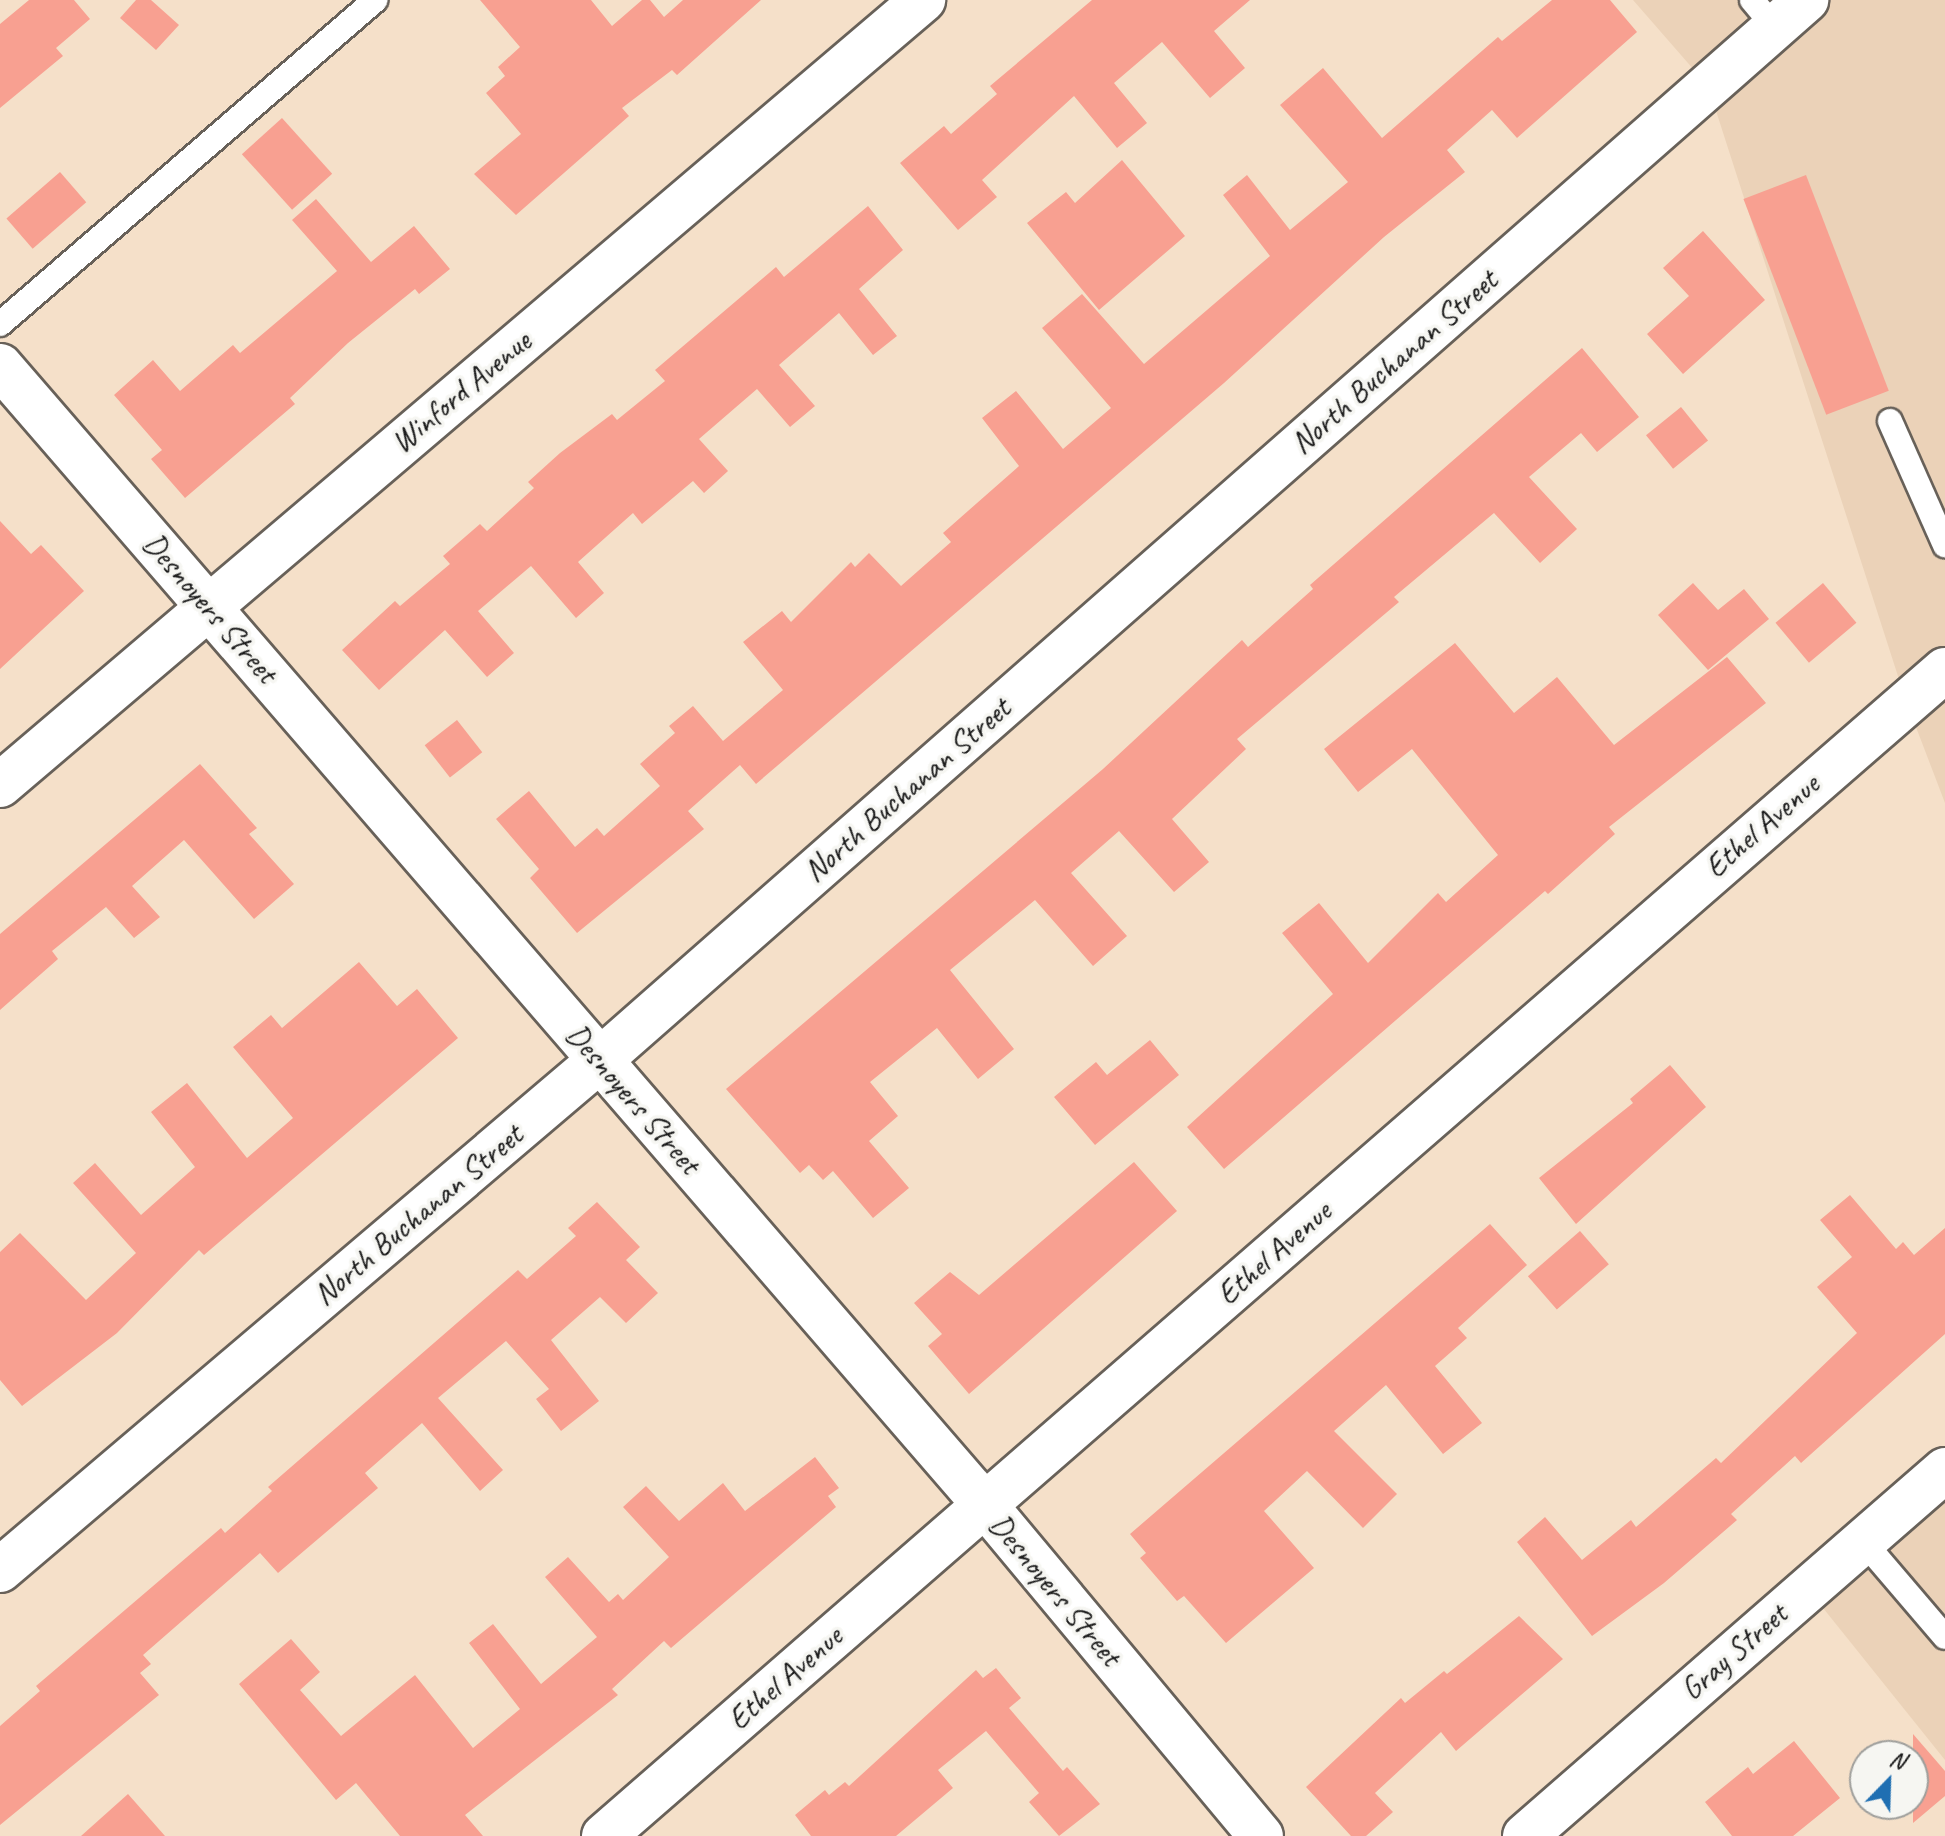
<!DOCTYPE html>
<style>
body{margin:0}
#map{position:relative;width:1945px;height:1836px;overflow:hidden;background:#f5e0c9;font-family:Caveat,sans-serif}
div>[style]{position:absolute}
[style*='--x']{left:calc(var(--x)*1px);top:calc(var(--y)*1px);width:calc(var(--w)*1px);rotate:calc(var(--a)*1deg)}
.built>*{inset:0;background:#ebd2b8}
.building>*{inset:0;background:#f8a091;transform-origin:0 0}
.roads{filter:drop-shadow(2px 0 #686159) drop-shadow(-2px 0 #686159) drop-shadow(0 2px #686159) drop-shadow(0 -2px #686159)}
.lane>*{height:24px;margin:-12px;padding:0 12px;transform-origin:12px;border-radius:12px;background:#fff}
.street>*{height:44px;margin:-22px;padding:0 22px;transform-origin:22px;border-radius:22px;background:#fff}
span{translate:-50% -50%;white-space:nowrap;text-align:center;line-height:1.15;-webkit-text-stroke:7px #f6f6f2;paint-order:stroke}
.street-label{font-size:32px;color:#1c1c1c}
.north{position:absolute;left:1849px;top:1740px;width:80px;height:80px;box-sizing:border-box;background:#f6f6f2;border:2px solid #9f9f9c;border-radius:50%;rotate:23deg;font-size:22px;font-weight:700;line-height:32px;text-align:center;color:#1c1c1c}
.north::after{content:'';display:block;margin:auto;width:28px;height:36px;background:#1f6fb2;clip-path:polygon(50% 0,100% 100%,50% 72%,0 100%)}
</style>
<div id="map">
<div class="built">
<i style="clip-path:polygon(1633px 0,1945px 0,1945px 803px,1906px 701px,1708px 86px)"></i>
<i style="clip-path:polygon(1945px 1470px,1945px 1760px,1807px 1588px)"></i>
</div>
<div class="building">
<i style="clip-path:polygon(29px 0,74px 0,90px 19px,56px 48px,63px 56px,0 108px,0 24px)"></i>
<i style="clip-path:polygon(136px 0,151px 0,179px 25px,156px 50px,120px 18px)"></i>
<i style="clip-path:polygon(480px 0,591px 0,612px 26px,642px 0,650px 0,664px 17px,683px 0,761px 0,677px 75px,672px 70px,622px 108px,629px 116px,516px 215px,474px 174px,521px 134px,486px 93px,505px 76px,498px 67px,520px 47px)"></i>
<i style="clip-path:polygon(1092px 0,1250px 0,1214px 31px,1245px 68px,1210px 98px,1162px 42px,1114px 83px,1147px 123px,1117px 148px,1074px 96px,982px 180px,997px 197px,958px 230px,900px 163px,944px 126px,951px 134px,997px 94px,990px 86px)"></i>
<i style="clip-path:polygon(1552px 0,1610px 0,1637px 32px,1517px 138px,1492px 110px,1447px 150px,1465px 172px,1384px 237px,1224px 383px,756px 784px,740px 765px,688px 811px,704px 829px,577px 933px,530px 878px,539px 869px,496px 819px,529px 791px,575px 847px,597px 828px,604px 836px,660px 786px,640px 764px,675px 733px,669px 726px,693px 706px,723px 741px,783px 690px,743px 642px,782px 611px,791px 622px,851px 562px,855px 567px,869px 553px,901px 586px,951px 542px,943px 533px,1019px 466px,982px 418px,1016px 391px,1063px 449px,1111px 408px,1042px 328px,1082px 294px,1144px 364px,1270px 256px,1223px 195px,1247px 175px,1290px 230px,1348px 182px,1280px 105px,1323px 68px,1382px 138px,1498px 37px,1502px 41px)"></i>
<i style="left:282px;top:118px;width:75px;height:54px;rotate:48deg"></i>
<i style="clip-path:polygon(1122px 160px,1185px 236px,1099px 310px,1027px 223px,1066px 192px,1075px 203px)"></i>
<i style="left:60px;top:172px;width:40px;height:71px;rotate:49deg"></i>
<i style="left:1806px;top:175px;width:231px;height:67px;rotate:69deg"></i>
<i style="clip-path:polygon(316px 199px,371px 262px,414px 226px,450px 269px,419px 294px,415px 289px,348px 343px,290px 398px,295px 404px,185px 498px,151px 459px,162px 450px,114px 395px,153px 360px,180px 391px,233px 345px,240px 353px,337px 271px,292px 220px)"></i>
<i style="clip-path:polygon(868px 206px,903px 250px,859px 289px,897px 336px,873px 355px,839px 313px,779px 365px,815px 406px,790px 427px,757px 389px,699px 439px,728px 471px,704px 493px,693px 481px,642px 524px,633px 513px,578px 562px,604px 593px,576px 618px,531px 566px,478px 611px,514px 653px,487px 677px,445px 630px,379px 690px,342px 650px,395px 601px,400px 606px,450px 564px,443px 556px,480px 524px,487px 531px,534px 488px,528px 482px,560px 453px,612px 414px,617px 420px,665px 381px,655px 370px,776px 267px,784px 277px)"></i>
<i style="clip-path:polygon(1703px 231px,1765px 300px,1683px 374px,1647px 334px,1689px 296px,1663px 268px)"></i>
<i style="clip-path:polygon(1582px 348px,1639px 417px,1597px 452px,1581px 433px,1529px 477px,1577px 529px,1540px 563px,1494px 513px,1394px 597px,1399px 602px,1237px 739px,1246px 749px,1172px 819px,1209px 862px,1174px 892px,1119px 831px,1071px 873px,1127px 936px,1093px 966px,1035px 900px,950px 970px,1014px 1049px,978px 1079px,937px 1028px,870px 1082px,898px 1116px,869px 1141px,909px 1188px,873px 1218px,833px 1171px,823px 1180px,809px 1165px,800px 1173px,726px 1089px,1103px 769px,1242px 640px,1248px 647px,1313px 589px,1310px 585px)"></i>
<i style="left:1681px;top:407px;width:43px;height:45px;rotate:51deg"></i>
<i style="clip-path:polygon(0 521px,31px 554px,41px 545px,84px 591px,0 669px)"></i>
<i style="clip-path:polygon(1693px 583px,1718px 610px,1744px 589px,1769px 619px,1708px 670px,1658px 615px)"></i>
<i style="left:1823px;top:583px;width:52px;height:62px;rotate:50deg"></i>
<i style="clip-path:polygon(1455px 643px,1514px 713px,1557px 677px,1614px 745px,1727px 657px,1766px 703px,1609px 827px,1615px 834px,1548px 894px,1545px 891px,1224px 1169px,1187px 1127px,1333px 994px,1282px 933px,1319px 903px,1368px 963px,1438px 893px,1446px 902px,1498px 855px,1412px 749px,1358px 792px,1324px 749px)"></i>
<i style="left:457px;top:720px;width:41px;height:41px;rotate:52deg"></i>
<i style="clip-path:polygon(200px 764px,257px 828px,249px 834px,294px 884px,254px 919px,184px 840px,132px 886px,160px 917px,134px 938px,106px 907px,52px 951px,58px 959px,0 1010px,0 934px)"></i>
<i style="clip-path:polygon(359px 962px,397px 1006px,417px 989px,458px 1038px,204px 1255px,199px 1250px,117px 1333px,22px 1406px,0 1380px,0 1252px,20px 1233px,86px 1300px,136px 1253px,73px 1183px,95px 1163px,141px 1215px,195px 1167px,151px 1112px,187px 1083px,247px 1158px,293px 1118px,233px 1047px,271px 1015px,282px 1028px)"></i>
<i style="clip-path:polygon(1150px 1040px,1179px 1075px,1095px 1145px,1054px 1097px,1096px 1062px,1107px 1075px)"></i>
<i style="clip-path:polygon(1670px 1065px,1706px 1107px,1576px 1224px,1539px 1178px,1633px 1103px,1630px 1099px)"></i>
<i style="clip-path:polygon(1134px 1162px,1177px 1211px,969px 1394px,928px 1346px,942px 1334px,914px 1303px,950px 1272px,979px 1295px)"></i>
<i style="clip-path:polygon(1850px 1195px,1896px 1249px,1903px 1242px,1914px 1255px,1945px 1228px,1945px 1334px,1801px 1463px,1795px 1456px,1731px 1514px,1737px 1520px,1664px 1583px,1592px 1636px,1517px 1542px,1545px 1517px,1582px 1560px,1631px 1520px,1636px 1527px,1716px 1458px,1721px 1463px,1857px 1333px,1817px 1287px,1852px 1257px,1820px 1220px)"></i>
<i style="clip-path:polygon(597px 1202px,640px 1247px,626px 1260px,658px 1293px,626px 1323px,600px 1297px,551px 1340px,599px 1401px,561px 1431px,536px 1399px,549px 1389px,506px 1341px,438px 1398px,503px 1470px,480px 1491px,422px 1423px,365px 1473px,378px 1488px,278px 1573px,260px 1553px,143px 1655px,151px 1664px,140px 1673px,159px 1695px,0 1825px,0 1726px,40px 1691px,36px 1686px,221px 1528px,225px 1533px,272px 1491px,268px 1487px,518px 1270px,527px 1279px,576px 1236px,568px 1228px)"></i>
<i style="clip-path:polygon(1490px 1224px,1527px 1265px,1458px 1328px,1467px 1338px,1435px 1366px,1482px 1423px,1443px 1454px,1386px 1385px,1334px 1431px,1397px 1494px,1363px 1528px,1307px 1471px,1264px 1511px,1314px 1568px,1226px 1643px,1184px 1596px,1177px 1601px,1140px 1558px,1146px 1553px,1130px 1534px)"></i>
<i style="left:1580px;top:1231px;width:44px;height:69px;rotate:49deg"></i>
<i style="clip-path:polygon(815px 1457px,839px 1488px,828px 1496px,836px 1507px,671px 1648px,664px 1641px,612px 1689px,618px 1695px,465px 1815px,483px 1836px,400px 1836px,356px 1783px,336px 1800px,239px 1684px,291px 1639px,320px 1672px,300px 1690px,341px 1736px,415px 1675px,473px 1748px,520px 1709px,469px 1643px,493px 1624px,541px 1684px,597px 1637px,545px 1577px,568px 1557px,609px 1602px,618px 1594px,623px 1600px,669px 1557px,623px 1507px,646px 1486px,679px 1521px,723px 1483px,745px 1511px)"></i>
<i style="clip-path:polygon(1519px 1616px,1563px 1659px,1456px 1751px,1441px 1732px,1375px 1793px,1393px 1812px,1366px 1836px,1351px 1836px,1306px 1787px,1401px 1698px,1405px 1703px,1444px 1671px,1447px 1674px)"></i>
<i style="clip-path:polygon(996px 1668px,1021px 1698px,1009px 1708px,1063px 1771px,1067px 1767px,1100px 1804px,1059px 1836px,1029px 1802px,1039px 1793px,986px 1731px,938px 1770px,953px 1788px,896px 1836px,811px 1836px,795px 1815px,825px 1790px,829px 1795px,845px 1782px,849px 1786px,976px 1670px,983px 1678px)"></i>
<i style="clip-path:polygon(1913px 1734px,1945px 1771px,1945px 1796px,1913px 1823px)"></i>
<i style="clip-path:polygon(1794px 1741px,1840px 1798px,1793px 1836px,1732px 1836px,1705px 1802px,1748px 1767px,1753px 1774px)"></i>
<i style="clip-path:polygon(128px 1794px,165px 1836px,81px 1836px)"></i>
</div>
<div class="roads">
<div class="lane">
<i style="--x:1752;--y:0;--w:35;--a:50"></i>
<i style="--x:0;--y:324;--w:496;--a:-40.8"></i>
<i style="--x:1890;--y:421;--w:136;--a:66.1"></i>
<i style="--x:1863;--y:1541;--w:126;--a:49.5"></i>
</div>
<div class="street">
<i style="--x:0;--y:366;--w:1506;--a:49.15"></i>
<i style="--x:985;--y:1505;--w:431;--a:50.2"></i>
<i style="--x:0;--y:785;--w:1212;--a:-40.38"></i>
<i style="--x:0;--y:1570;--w:787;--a:-40.36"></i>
<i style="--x:600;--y:1060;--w:1606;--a:-41.31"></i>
<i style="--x:604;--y:1836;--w:1777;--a:-41.01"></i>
<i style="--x:1525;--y:1836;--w:557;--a:-41.07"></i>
</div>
</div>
<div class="street-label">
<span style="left:1394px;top:362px;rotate:-41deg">North Buchanan Street</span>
<span style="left:461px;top:392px;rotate:-40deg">Winford Avenue</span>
<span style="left:210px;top:608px;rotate:49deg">Desnoyers Street</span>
<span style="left:907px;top:790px;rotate:-41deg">North Buchanan Street</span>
<span style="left:1762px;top:826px;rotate:-41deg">Ethel Avenue</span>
<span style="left:633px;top:1099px;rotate:49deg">Desnoyers Street</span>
<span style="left:418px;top:1215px;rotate:-40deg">North Buchanan Street</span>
<span style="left:1274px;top:1253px;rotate:-41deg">Ethel Avenue</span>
<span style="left:1055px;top:1590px;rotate:50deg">Desnoyers Street</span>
<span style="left:1734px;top:1652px;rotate:-41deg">Gray Street</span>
<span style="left:785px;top:1678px;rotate:-41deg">Ethel Avenue</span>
</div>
<div class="north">N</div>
</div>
